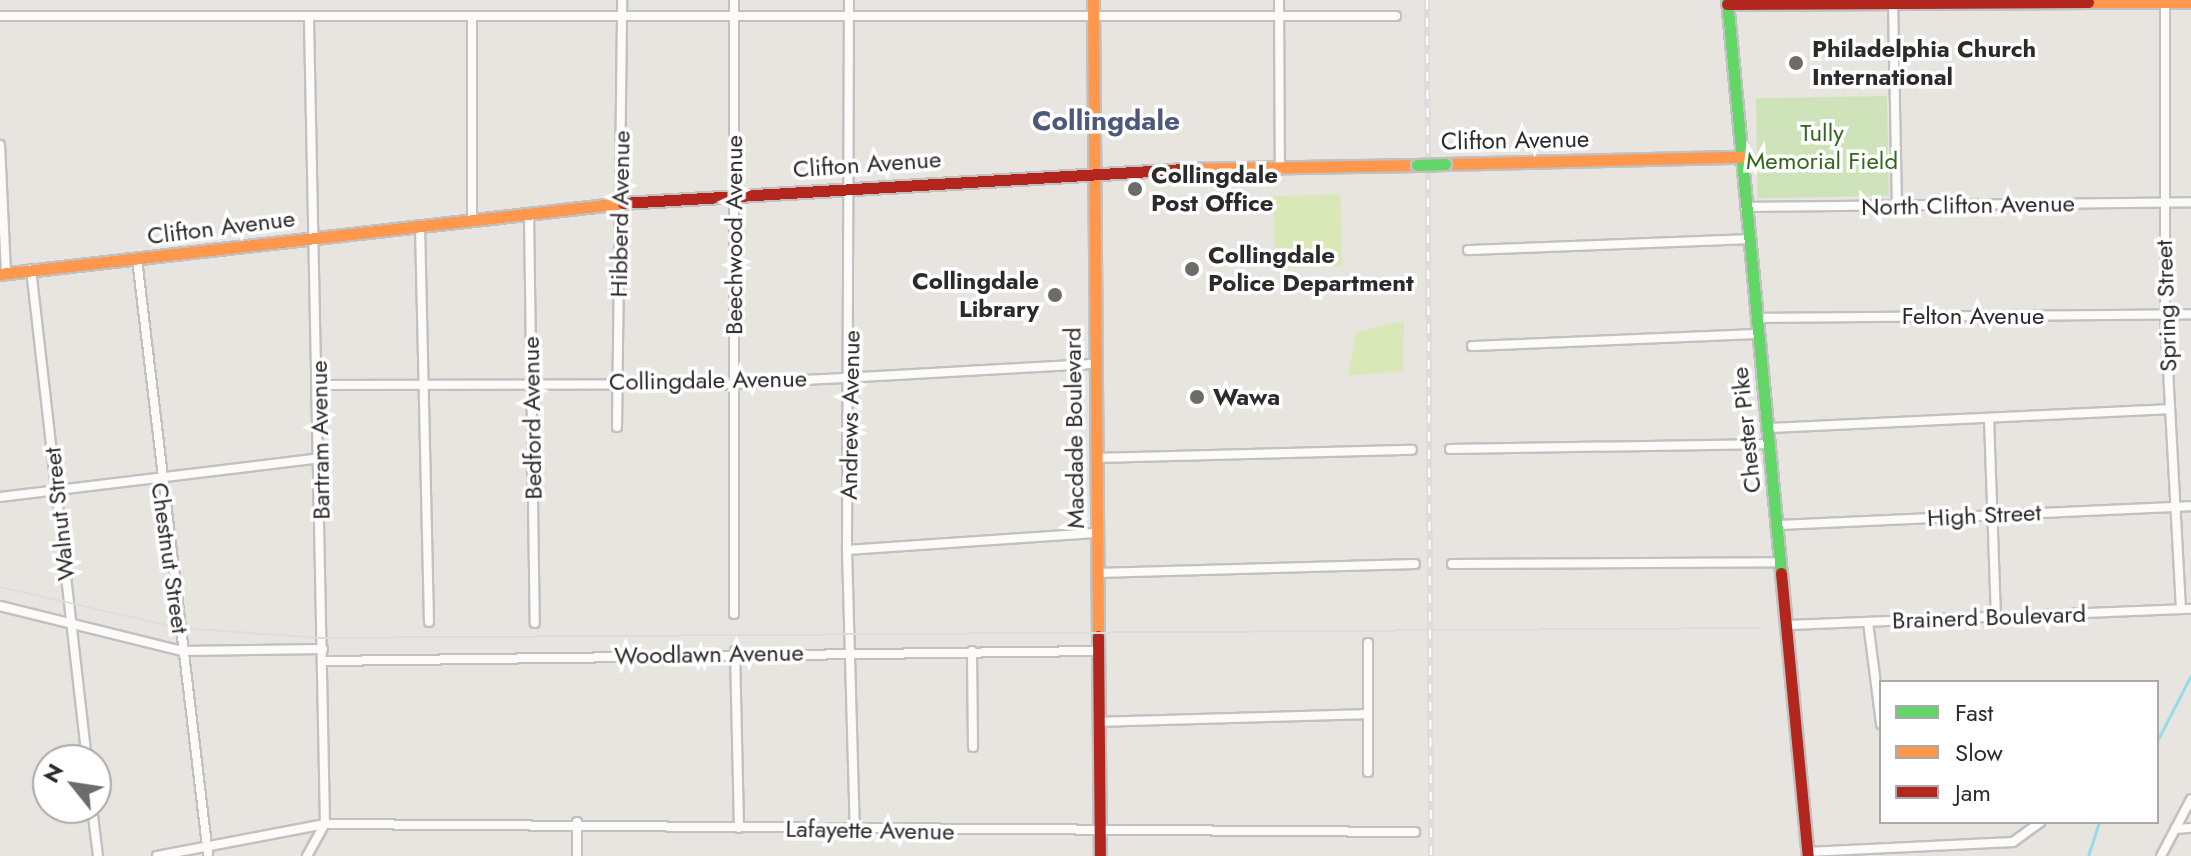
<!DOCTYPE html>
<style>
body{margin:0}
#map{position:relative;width:2191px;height:856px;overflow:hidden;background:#e8e4e0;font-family:Jost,sans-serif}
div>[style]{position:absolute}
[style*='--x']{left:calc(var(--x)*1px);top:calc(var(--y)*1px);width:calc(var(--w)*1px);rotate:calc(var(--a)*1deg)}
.green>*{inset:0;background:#cfe3ba;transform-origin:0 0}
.pitch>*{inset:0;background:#dae7b7;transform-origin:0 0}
.stream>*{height:3px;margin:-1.5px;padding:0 1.5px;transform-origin:1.5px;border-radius:1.5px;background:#95dce9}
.roads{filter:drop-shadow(2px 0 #c2c1c1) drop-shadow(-2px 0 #c2c1c1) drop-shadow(0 2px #c2c1c1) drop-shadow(0 -2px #c2c1c1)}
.street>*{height:8px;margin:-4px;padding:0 4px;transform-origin:4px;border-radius:4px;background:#fcfbfa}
.fast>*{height:11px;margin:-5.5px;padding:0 5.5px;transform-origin:5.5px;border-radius:5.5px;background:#63d668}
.slow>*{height:11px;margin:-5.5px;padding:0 5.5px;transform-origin:5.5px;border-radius:5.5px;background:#ff974d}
.jam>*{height:11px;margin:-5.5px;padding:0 5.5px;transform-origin:5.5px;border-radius:5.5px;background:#b3261e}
.tram>*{height:2px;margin:-1px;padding:0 1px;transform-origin:1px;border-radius:1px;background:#deddde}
.rail>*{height:6px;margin-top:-3px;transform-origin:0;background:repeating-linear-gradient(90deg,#fff 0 9px,#deddde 0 18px);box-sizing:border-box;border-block:2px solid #deddde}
.bridges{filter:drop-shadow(2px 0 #c2c1c1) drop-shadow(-2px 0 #c2c1c1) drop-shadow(0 2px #c2c1c1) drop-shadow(0 -2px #c2c1c1)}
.fast-bridge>*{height:11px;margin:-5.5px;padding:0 5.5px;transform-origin:5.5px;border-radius:5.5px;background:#63d668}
.dots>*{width:22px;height:22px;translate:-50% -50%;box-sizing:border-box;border:4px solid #fff;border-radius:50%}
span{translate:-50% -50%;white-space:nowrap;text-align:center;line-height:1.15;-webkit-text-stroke:7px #fff;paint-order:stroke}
.poi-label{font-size:24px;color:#2b2b2b;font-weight:700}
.left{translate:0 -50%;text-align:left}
.right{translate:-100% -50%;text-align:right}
.park-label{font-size:24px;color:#33671b}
.street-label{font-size:24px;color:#2b2b2b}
.quarter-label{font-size:28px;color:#4c597b;font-weight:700}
.legend{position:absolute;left:1879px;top:680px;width:280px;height:144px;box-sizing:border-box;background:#fff;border:2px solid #aaa;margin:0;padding:10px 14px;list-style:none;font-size:24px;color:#2b2b2b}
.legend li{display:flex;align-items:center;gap:16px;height:40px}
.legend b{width:40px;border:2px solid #aaa}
.north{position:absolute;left:32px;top:744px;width:80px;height:80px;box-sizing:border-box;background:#fff;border:2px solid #aaa;border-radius:50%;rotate:300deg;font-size:22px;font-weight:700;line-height:32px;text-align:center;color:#2b2b2b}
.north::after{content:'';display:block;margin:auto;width:28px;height:36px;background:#6d6c6a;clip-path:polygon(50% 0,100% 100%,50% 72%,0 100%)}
</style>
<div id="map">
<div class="green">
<i style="left:1887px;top:96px;width:100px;height:131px;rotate:89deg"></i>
</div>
<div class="pitch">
<i style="left:1340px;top:194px;width:72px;height:67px;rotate:88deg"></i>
<i style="clip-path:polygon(1404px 321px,1403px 371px,1348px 376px,1356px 332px)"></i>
</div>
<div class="stream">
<i style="--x:2157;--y:741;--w:74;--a:-62.7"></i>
<i style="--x:2088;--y:856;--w:36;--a:-72"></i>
</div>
<div class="roads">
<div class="street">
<i style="--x:849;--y:0;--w:550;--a:90.21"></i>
<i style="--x:847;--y:550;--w:280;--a:88.4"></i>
<i style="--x:1279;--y:0;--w:168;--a:89.7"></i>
<i style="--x:1893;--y:1;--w:205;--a:88.9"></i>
<i style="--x:2165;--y:2;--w:312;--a:90"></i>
<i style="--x:2165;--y:314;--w:295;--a:86.9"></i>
<i style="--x:0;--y:16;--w:1396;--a:0"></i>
<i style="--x:0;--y:145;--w:128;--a:87.3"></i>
<i style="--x:1745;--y:207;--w:446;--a:-0.6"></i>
<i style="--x:529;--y:213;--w:410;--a:89.2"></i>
<i style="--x:472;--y:219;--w:202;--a:-90"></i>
<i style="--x:420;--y:226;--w:396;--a:88.7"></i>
<i style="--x:1468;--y:250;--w:280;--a:-2.2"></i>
<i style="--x:137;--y:259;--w:599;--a:83.2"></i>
<i style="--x:31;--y:269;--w:494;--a:83.5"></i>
<i style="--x:1756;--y:318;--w:435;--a:-0.5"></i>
<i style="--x:1472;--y:346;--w:286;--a:-2.4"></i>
<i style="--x:320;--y:385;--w:414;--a:-0.1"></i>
<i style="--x:734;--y:384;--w:362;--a:-3.2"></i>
<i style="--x:1989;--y:418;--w:199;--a:88"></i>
<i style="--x:617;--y:427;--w:427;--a:-89.3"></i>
<i style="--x:1769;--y:428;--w:400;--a:-2.7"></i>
<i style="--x:1450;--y:449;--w:321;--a:-0.9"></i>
<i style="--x:1096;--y:458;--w:316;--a:-1.5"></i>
<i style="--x:0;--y:497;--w:322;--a:-6.9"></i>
<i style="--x:1778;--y:525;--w:413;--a:-2.6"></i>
<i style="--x:847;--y:550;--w:252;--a:-3.9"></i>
<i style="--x:1452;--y:564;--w:329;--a:-0.3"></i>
<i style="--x:1097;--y:573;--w:318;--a:-1.6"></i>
<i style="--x:0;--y:606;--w:187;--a:13.9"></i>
<i style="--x:182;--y:651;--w:141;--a:-0.8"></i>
<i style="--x:734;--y:614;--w:614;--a:-90"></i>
<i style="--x:1868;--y:622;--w:103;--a:82.7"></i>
<i style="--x:1787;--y:625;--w:404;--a:-2.3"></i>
<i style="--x:735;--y:651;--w:177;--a:88.7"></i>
<i style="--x:972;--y:651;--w:96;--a:89.4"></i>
<i style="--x:324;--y:661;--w:771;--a:-0.74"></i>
<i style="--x:1098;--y:722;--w:269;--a:-1.7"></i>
<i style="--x:1368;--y:772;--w:129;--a:-90"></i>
<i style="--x:92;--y:808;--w:48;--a:82.9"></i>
<i style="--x:2175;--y:829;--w:16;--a:-4"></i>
<i style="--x:1807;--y:852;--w:206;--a:-2.8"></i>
<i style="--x:2013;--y:842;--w:34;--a:-36"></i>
<i style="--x:157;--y:856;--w:171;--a:-10.8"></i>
<i style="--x:325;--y:824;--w:1090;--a:0.42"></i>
<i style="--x:307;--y:856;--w:37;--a:-61"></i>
<i style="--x:325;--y:824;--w:806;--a:-91.14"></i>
<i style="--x:577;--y:856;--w:34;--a:-90"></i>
<i style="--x:2161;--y:856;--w:64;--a:-62.2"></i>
</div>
<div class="fast">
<i style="--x:1727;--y:0;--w:576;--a:84.62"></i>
</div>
<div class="slow">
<i style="--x:1093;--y:0;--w:636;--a:89.55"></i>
<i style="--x:2088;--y:2;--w:103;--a:0"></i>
<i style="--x:1445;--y:164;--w:296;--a:-1.4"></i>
<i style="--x:1183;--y:169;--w:234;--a:-1"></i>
<i style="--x:0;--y:274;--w:627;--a:-6.5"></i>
</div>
<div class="jam">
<i style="--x:1727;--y:4;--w:361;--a:-0.3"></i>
<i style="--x:623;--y:203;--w:561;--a:-3.47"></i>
<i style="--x:1781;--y:573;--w:284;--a:84.6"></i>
<i style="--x:1098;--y:636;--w:220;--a:89.5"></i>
</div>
</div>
<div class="tram">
<i style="--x:0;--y:587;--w:184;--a:12.9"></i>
<i style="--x:179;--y:628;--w:144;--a:4"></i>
<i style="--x:323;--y:638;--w:1436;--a:-0.4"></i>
</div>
<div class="rail">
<i style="--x:1427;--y:0;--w:856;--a:89.73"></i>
</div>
<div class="bridges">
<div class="fast-bridge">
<i style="--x:1417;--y:165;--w:28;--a:-2"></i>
</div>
</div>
<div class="dots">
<i style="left:1796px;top:63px;background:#6d6c6a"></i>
<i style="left:1135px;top:189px;background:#6d6c6a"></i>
<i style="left:1192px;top:269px;background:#6d6c6a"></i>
<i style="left:1055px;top:295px;background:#6d6c6a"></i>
<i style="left:1197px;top:397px;background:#6d6c6a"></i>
</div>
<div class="poi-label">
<span class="left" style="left:1812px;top:63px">Philadelphia Church<br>International</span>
<span class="left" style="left:1151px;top:189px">Collingdale<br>Post Office</span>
<span class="left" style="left:1208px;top:269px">Collingdale<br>Police Department</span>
<span class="right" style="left:1039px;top:295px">Collingdale<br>Library</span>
<span class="left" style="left:1213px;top:397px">Wawa</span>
</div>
<div class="park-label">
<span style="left:1822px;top:147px">Tully<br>Memorial Field</span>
</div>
<div class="street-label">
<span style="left:1515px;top:140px;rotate:-1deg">Clifton Avenue</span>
<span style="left:867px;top:164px;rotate:-4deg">Clifton Avenue</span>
<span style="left:1968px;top:205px;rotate:-1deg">North Clifton Avenue</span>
<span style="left:620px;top:214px;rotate:-89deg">Hibberd Avenue</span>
<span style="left:221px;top:227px;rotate:-7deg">Clifton Avenue</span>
<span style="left:734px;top:235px;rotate:-90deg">Beechwood Avenue</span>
<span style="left:2166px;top:306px;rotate:-92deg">Spring Street</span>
<span style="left:1973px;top:316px">Felton Avenue</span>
<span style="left:708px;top:380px;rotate:-1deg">Collingdale Avenue</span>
<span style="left:850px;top:415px;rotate:-89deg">Andrews Avenue</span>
<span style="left:532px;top:418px;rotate:-91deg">Bedford Avenue</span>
<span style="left:1074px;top:428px;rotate:-91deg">Macdade Boulevard</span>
<span style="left:1746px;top:430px;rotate:-96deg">Chester Pike</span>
<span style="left:320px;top:440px;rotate:-91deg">Bartram Avenue</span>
<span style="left:59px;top:514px;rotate:-96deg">Walnut Street</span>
<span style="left:1984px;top:515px;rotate:-3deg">High Street</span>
<span style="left:170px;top:558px;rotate:82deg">Chestnut Street</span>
<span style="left:1989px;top:617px;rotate:-2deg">Brainerd Boulevard</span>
<span style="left:709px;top:654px;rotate:-1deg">Woodlawn Avenue</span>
<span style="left:870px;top:830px;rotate:1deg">Lafayette Avenue</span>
</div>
<div class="quarter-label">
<span style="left:1106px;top:121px">Collingdale</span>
</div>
<ul class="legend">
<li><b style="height:10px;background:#63d668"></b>Fast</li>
<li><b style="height:10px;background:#ff974d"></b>Slow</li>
<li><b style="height:10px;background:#b3261e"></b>Jam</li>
</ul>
<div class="north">N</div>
</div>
